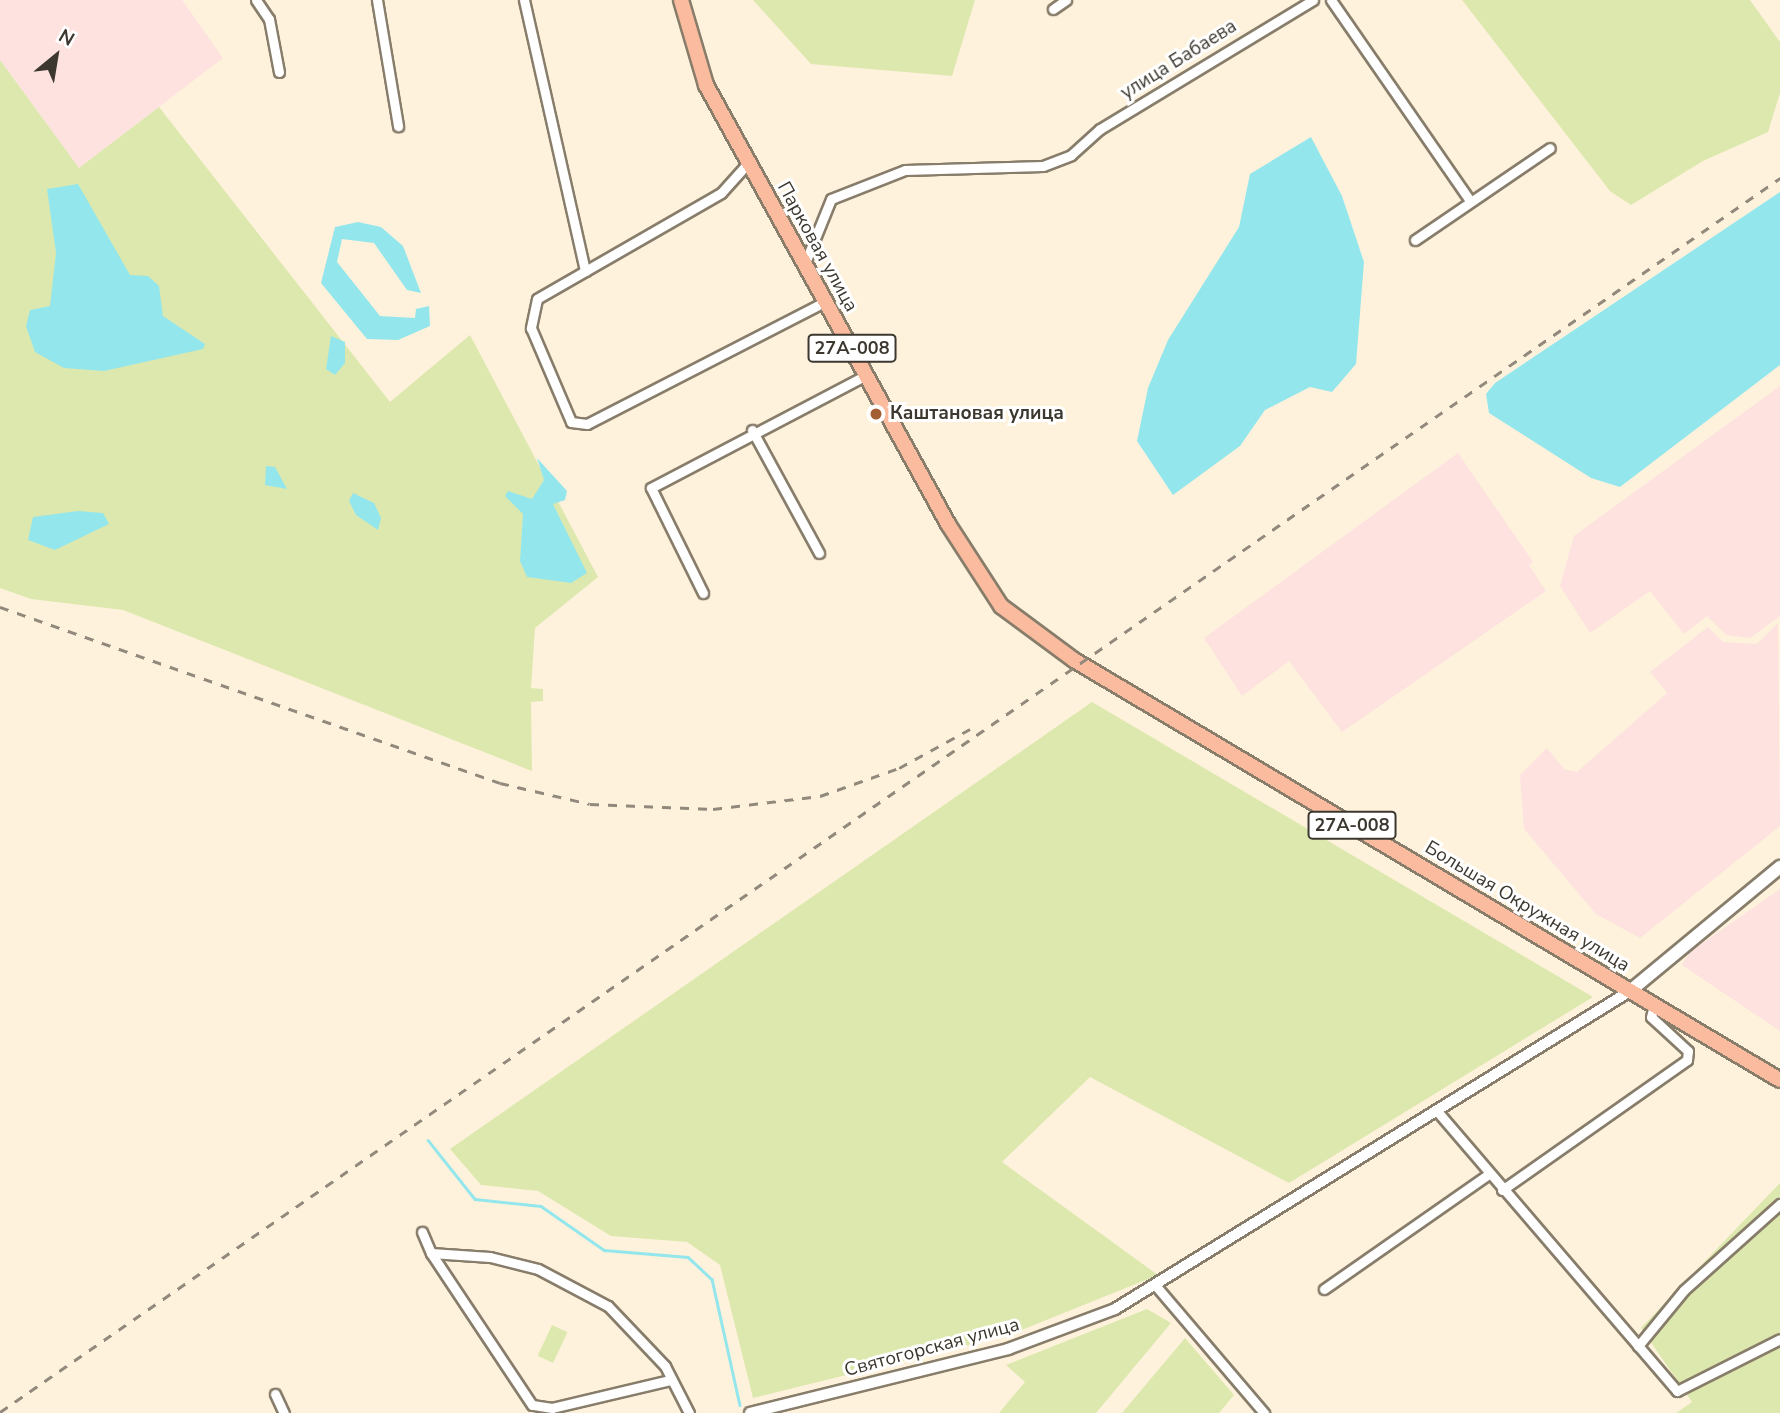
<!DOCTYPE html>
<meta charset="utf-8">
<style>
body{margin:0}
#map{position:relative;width:1780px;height:1413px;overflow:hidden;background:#fef2dc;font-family:"Nunito Sans",sans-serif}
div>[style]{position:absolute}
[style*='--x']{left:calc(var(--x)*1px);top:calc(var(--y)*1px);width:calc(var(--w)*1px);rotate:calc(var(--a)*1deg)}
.industrial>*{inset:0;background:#fde2df}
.green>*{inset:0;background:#dde8ae;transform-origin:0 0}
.water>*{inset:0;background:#93e7ec}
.stream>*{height:2.5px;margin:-1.25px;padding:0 1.25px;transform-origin:1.25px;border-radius:1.25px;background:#93e7ec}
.roads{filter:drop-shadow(2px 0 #877d6a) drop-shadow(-2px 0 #877d6a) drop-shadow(0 2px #877d6a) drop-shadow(0 -2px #877d6a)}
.minor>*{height:9px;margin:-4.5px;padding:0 4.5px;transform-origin:4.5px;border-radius:4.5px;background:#fff}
.tertiary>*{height:10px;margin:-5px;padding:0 5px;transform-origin:5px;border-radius:5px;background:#fff}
.secondary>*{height:12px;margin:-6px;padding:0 6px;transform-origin:6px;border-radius:6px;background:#fff}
.primary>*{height:14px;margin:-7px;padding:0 7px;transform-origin:7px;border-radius:7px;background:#fabb9e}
.rail>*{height:2.5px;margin-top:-1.25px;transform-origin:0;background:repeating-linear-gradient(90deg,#91897b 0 9px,transparent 0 18px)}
.dots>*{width:19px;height:19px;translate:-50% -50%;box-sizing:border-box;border:4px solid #fff;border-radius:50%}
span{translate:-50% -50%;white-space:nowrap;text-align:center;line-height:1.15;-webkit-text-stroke:6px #fff;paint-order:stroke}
.shield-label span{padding:2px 5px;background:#fff;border:2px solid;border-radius:5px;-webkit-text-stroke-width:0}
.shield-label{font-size:18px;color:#3c372f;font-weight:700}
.street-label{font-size:19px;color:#3c372f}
.poi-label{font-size:19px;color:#3c372f;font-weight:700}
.left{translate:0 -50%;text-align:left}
.north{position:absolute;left:21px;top:21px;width:70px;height:70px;-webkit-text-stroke:5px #fff;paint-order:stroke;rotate:30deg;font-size:19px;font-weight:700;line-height:28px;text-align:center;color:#3c372f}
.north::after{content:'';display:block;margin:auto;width:24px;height:32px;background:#3c372f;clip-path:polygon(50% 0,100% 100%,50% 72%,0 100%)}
</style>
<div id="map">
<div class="industrial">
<i style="clip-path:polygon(0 0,182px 0,223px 58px,79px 168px,0 60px)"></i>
<i style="clip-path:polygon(1780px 386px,1780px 616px,1750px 638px,1726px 635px,1707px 616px,1684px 634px,1650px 591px,1590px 633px,1560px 586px,1574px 536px)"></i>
<i style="clip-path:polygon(1458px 453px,1533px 562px,1529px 565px,1546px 591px,1342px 732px,1289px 661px,1242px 696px,1204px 638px)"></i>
<i style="clip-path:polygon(1778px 623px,1780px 826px,1640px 938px,1596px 914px,1524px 829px,1520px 775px,1547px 748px,1564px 769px,1577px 772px,1667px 693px,1650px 672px,1708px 627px,1723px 642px,1757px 644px)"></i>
<i style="clip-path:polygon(1780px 889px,1780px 1031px,1682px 965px,1690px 952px)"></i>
</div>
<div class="green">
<i style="clip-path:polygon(753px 0,975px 0,952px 76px,811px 64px)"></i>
<i style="clip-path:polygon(1462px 0,1750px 0,1780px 42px,1780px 93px,1768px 132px,1703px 161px,1631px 205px,1610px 191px)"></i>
<i style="clip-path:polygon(0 60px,79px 168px,159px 107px,390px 402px,470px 335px,598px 577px,535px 628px,531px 688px,543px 689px,543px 701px,531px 702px,532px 771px,123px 610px,31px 599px,0 588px)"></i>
<i style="clip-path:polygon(1092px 702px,1593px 997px,1289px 1183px,1090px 1077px,1002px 1162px,1158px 1275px,1009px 1335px,753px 1398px,720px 1265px,687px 1242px,611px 1236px,538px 1191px,481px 1185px,450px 1149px)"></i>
<i style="clip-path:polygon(1780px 1183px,1780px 1413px,1676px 1413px,1692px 1402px,1641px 1328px)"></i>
<i style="clip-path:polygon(1147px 1309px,1171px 1323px,1096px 1413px,999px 1413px,1025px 1382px,1006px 1365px)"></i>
<i style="left:552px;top:1325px;width:17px;height:34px;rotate:25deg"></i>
<i style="clip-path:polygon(1185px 1338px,1234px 1395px,1219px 1413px,1122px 1413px)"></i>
</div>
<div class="water">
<i style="clip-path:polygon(1311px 137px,1342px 196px,1364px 262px,1356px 364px,1332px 392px,1310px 387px,1265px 410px,1240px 446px,1173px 495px,1137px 441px,1148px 388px,1168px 340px,1239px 227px,1250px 174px)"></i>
<i style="clip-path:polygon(78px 184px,130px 275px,148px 276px,159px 286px,163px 316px,205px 344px,203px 349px,104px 371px,64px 368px,35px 352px,26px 326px,30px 310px,50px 306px,56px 253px,47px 189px)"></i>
<i style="clip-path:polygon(1780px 192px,1780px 365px,1620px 487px,1591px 478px,1489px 413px,1486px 394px,1495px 383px)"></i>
<i style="clip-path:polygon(358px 222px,381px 227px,403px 246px,421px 293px,407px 290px,374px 243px,342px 239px,337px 262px,380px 316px,415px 318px,416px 309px,429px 306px,430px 326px,398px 340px,367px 339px,321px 283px,335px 227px)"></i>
<i style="clip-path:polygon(331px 336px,345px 342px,345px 363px,335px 375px,326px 369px)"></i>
<i style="clip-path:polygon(537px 458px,567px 491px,565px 500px,553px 504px,587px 573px,571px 583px,527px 577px,520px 561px,523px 514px,505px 496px,508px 491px,532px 499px,544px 480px)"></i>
<i style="clip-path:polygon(266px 466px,275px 467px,287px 489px,265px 485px)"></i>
<i style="clip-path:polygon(353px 493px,374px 503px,381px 518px,378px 530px,356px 515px,349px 501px)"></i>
<i style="clip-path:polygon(78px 511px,103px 513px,109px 524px,55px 550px,28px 540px,33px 517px)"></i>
</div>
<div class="stream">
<i style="--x:428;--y:1140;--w:75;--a:51.5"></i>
<i style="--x:475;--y:1199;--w:66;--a:6.1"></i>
<i style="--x:541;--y:1206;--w:77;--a:34.9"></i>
<i style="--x:604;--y:1250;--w:84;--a:4.8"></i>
<i style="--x:688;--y:1257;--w:33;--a:43"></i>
<i style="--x:712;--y:1279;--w:129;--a:77.5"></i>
</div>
<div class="roads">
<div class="minor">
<i style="--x:256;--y:0;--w:23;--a:56"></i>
<i style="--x:269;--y:19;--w:54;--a:79.3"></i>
<i style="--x:377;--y:0;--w:128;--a:80.5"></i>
<i style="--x:524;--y:0;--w:278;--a:77.3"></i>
<i style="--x:1331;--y:0;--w:244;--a:55.3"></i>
<i style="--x:1053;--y:9;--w:16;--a:-35"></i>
<i style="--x:748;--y:163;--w:40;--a:132"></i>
<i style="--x:721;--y:193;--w:212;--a:150.1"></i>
<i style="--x:537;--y:299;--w:30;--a:102"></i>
<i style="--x:531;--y:328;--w:102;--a:66.9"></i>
<i style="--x:571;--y:422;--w:16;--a:7"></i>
<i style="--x:587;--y:424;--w:269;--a:-27.2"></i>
<i style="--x:1415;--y:240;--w:163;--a:-34.3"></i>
<i style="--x:805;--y:263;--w:69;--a:-67.9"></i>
<i style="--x:831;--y:199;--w:79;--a:-21.4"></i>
<i style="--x:905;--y:170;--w:138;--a:-1.7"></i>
<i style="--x:1043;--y:166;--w:30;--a:-21"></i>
<i style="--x:1071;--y:155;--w:39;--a:-42"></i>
<i style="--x:1100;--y:129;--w:249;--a:-31.2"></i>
<i style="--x:752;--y:430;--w:140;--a:61.4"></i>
<i style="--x:703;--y:593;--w:117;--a:-116.3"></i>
<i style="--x:651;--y:488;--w:243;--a:-27.7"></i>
<i style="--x:1437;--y:1111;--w:369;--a:49.4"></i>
<i style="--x:1677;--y:1391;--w:115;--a:-26.8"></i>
<i style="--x:1502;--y:1190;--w:226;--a:-35.1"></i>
<i style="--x:1687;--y:1060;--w:9;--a:-84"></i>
<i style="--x:1688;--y:1051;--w:50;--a:-137.4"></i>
<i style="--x:1651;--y:1017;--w:12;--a:-76"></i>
<i style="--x:422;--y:1232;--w:23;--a:67"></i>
<i style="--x:1156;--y:1286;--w:167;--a:49.6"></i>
<i style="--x:1324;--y:1289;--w:201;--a:-34.9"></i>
<i style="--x:1638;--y:1346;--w:72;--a:-50.6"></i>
<i style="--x:1684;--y:1290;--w:129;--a:-41.9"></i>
<i style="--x:670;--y:1380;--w:121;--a:166.7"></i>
<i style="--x:552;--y:1408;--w:20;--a:-171"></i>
<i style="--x:532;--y:1405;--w:182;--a:-123.6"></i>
<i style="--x:431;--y:1253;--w:59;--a:3.9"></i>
<i style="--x:490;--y:1257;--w:49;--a:14"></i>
<i style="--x:538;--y:1269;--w:79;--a:27.9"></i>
<i style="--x:608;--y:1306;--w:83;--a:46.5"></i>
<i style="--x:665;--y:1366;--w:53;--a:62.9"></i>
<i style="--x:275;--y:1394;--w:21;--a:65"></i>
</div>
<div class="tertiary">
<i style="--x:750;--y:1413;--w:266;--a:-13.9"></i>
<i style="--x:1008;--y:1349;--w:114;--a:-20.5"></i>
<i style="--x:1115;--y:1309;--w:605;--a:-31.69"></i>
</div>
<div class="secondary">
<i style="--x:1630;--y:991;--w:195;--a:-39.6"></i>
</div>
<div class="primary">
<i style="--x:681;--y:0;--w:89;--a:73.6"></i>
<i style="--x:706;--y:85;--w:501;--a:61.13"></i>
<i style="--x:948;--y:524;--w:98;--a:57.1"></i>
<i style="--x:1001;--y:606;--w:91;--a:36.5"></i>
<i style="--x:1074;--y:660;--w:821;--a:30.75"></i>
</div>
</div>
<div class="rail">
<i style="--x:0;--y:607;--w:530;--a:19.39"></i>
<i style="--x:500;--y:783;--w:92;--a:13.1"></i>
<i style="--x:590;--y:804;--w:123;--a:2.3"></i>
<i style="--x:713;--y:809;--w:108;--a:-6.9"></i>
<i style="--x:820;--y:796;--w:84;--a:-19.5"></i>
<i style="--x:899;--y:768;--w:81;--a:-28.8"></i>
<i style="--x:0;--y:1412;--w:2166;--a:-34.73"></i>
</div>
<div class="dots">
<i style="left:876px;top:414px;background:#a35e31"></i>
</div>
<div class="shield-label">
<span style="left:852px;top:348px">27А-008</span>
<span style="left:1352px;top:825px">27А-008</span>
</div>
<div class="street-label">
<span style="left:1179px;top:60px;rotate:-32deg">улица Бабаева</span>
<span style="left:817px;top:247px;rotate:61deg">Парковая улица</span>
<span style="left:1527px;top:907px;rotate:31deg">Большая Окружная улица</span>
<span style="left:932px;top:1348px;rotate:-15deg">Святогорская улица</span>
</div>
<div class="poi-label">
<span class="left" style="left:890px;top:414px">Каштановая улица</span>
</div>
<div class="north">N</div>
</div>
